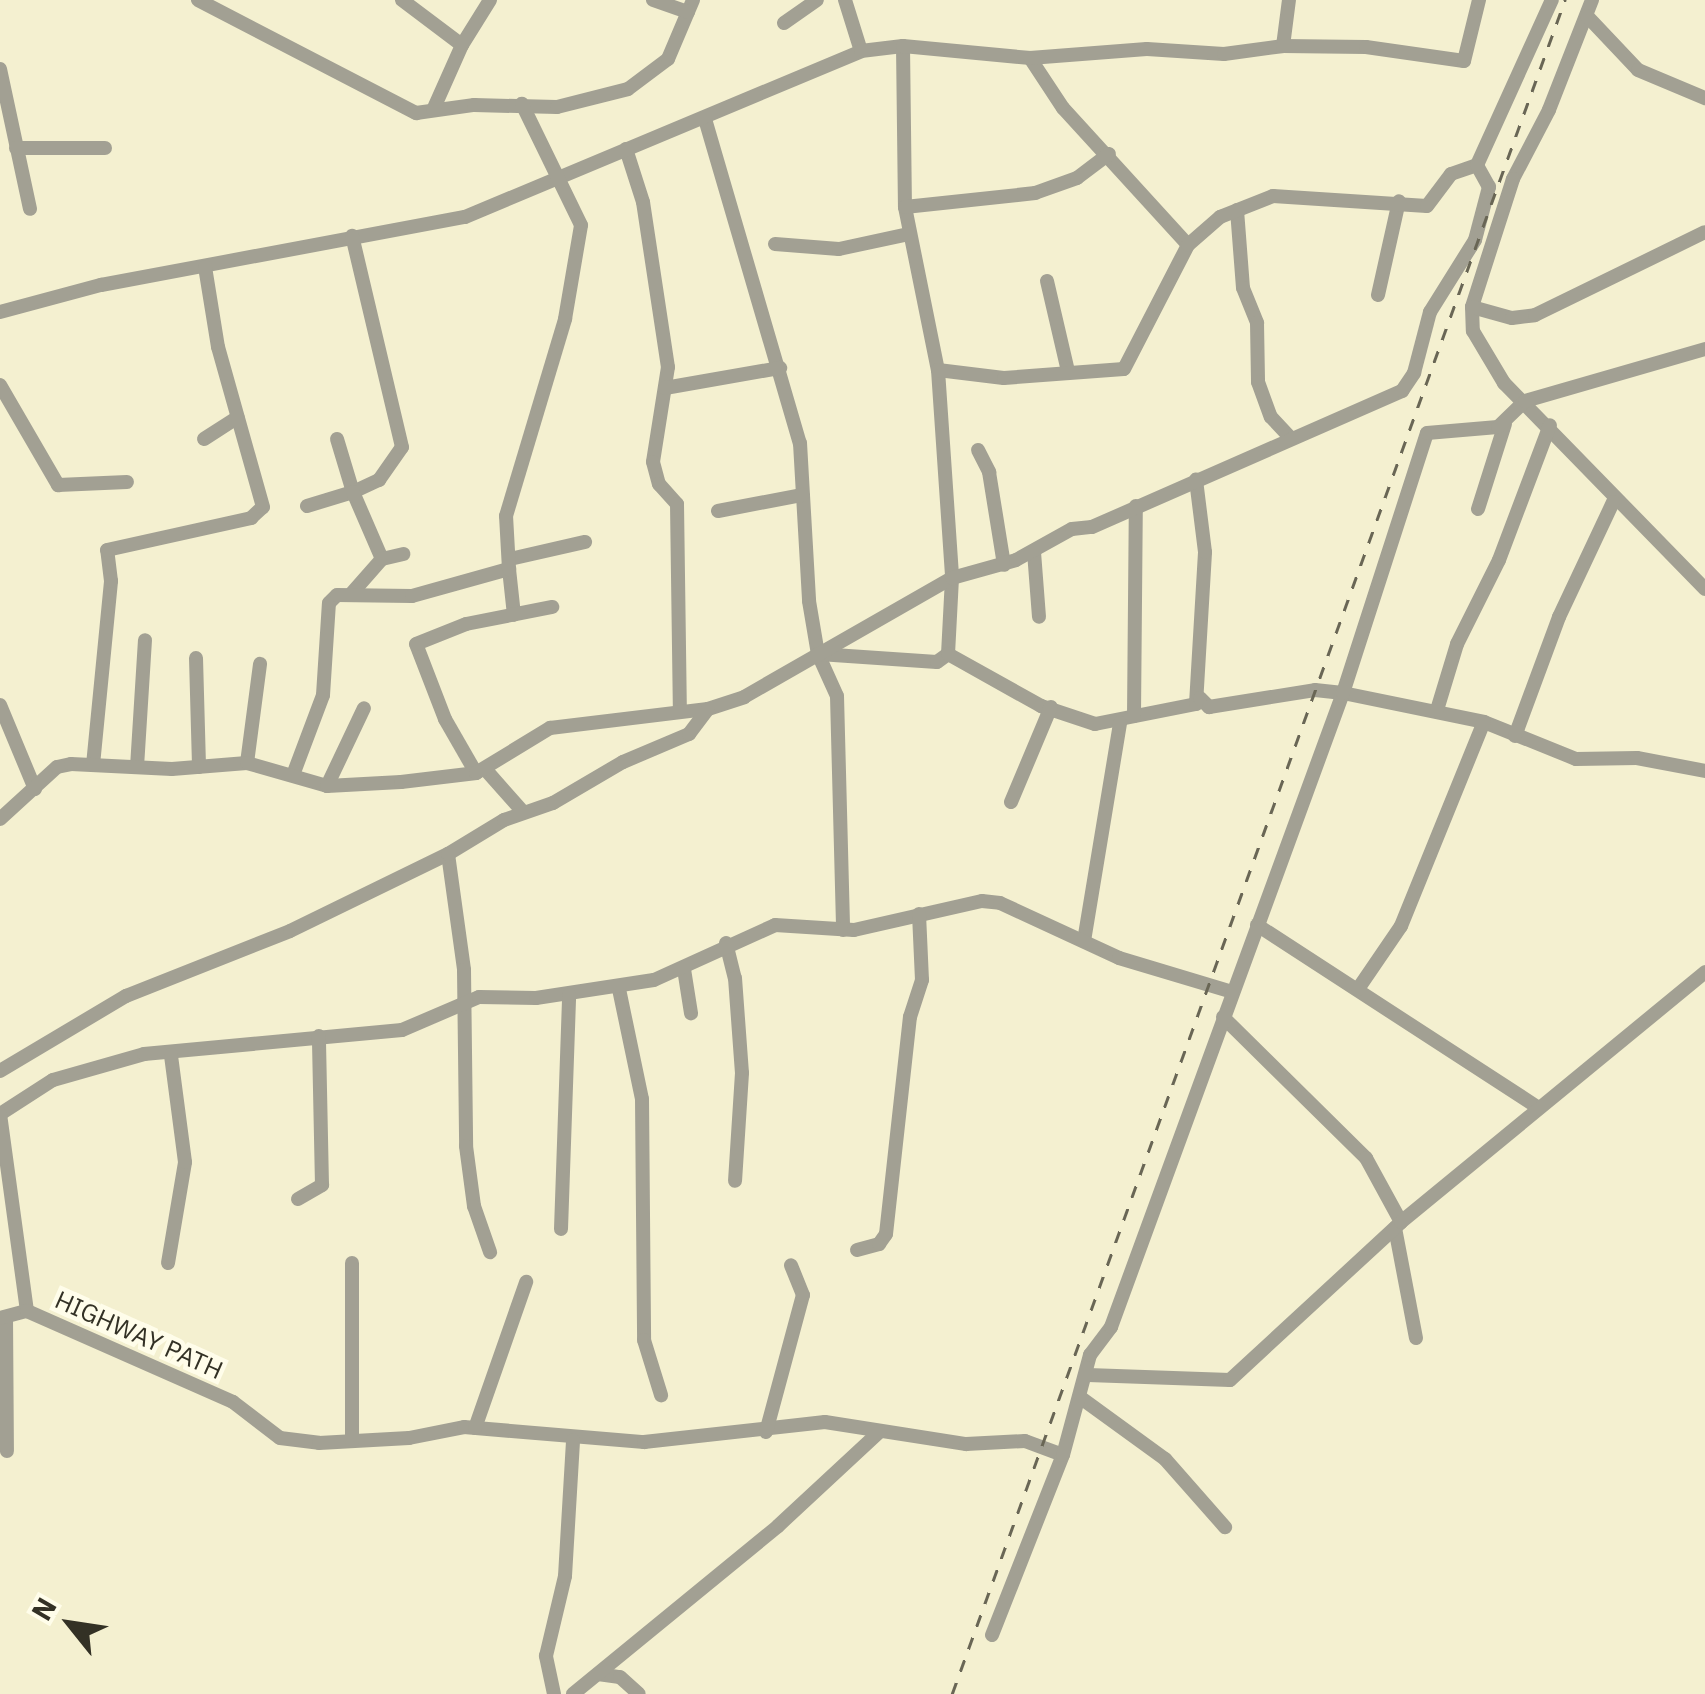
<!DOCTYPE html>
<style>
body{margin:0}
#map{position:relative;width:1705px;height:1694px;overflow:hidden;background:#f4f0d0;font-family:"IBM Plex Sans",sans-serif}
div>[style]{position:absolute}
[style*='--x']{left:calc(var(--x)*1px);top:calc(var(--y)*1px);width:calc(var(--w)*1px);rotate:calc(var(--a)*1deg)}
.minor>*{height:14px;margin:-7px;padding:0 7px;transform-origin:7px;border-radius:7px;background:#a2a093}
.rail>*{height:2.5px;margin-top:-1.25px;transform-origin:0;background:repeating-linear-gradient(90deg,#696655 0 12px,transparent 0 24px)}
span{translate:-50% -50%;white-space:nowrap;text-align:center;line-height:1.15;-webkit-text-stroke:9px #fffdea;paint-order:stroke}
.street-label{font-size:25px;color:#333125}
.north{position:absolute;left:20px;top:1574px;width:100px;height:100px;-webkit-text-stroke:8px #fffdea;paint-order:stroke;rotate:300deg;font-size:28px;font-weight:700;line-height:40px;text-align:center;color:#333125}
.north::after{content:'';display:block;margin:auto;width:35px;height:45px;background:#333125;clip-path:polygon(50% 0,100% 100%,50% 72%,0 100%)}
</style>
<div id="map">
<div class="minor">
<i style="--x:198;--y:0;--w:246;--a:27.4"></i>
<i style="--x:416;--y:113;--w:59;--a:-7.9"></i>
<i style="--x:474;--y:105;--w:83;--a:1.4"></i>
<i style="--x:557;--y:107;--w:73;--a:-14.2"></i>
<i style="--x:628;--y:89;--w:50;--a:-36.9"></i>
<i style="--x:668;--y:59;--w:64;--a:-67"></i>
<i style="--x:402;--y:0;--w:75;--a:36.9"></i>
<i style="--x:462;--y:45;--w:71;--a:114"></i>
<i style="--x:653;--y:0;--w:37;--a:19"></i>
<i style="--x:845;--y:0;--w:53;--a:72.6"></i>
<i style="--x:1592;--y:0;--w:118;--a:111.4"></i>
<i style="--x:1549;--y:110;--w:78;--a:117.6"></i>
<i style="--x:1513;--y:179;--w:134;--a:107.8"></i>
<i style="--x:1472;--y:307;--w:24;--a:88"></i>
<i style="--x:1473;--y:331;--w:61;--a:59.2"></i>
<i style="--x:1504;--y:383;--w:288;--a:45.7"></i>
<i style="--x:1587;--y:16;--w:74;--a:46.6"></i>
<i style="--x:1638;--y:70;--w:73;--a:22.7"></i>
<i style="--x:784;--y:23;--w:40;--a:-34.9"></i>
<i style="--x:462;--y:45;--w:53;--a:-58.1"></i>
<i style="--x:903;--y:46;--w:161;--a:89.3"></i>
<i style="--x:905;--y:207;--w:166;--a:78.6"></i>
<i style="--x:938;--y:370;--w:208;--a:86.1"></i>
<i style="--x:952;--y:578;--w:76;--a:93"></i>
<i style="--x:1283;--y:46;--w:46;--a:-82.6"></i>
<i style="--x:1030;--y:58;--w:60;--a:56.6"></i>
<i style="--x:1063;--y:108;--w:185;--a:47.6"></i>
<i style="--x:0;--y:69;--w:143;--a:77.9"></i>
<i style="--x:705;--y:119;--w:338;--a:73.7"></i>
<i style="--x:800;--y:443;--w:158;--a:86.7"></i>
<i style="--x:809;--y:601;--w:54;--a:80.4"></i>
<i style="--x:818;--y:654;--w:46;--a:65.7"></i>
<i style="--x:837;--y:696;--w:234;--a:88.5"></i>
<i style="--x:16;--y:148;--w:89;--a:0"></i>
<i style="--x:626;--y:149;--w:56;--a:72.2"></i>
<i style="--x:643;--y:202;--w:167;--a:81.4"></i>
<i style="--x:668;--y:367;--w:96;--a:99"></i>
<i style="--x:653;--y:462;--w:23;--a:75"></i>
<i style="--x:659;--y:484;--w:27;--a:48"></i>
<i style="--x:677;--y:504;--w:207;--a:89.2"></i>
<i style="--x:905;--y:207;--w:131;--a:-6.1"></i>
<i style="--x:1035;--y:193;--w:45;--a:-19.7"></i>
<i style="--x:1077;--y:178;--w:40;--a:-37"></i>
<i style="--x:1237;--y:210;--w:78;--a:85.6"></i>
<i style="--x:1243;--y:288;--w:38;--a:68"></i>
<i style="--x:1257;--y:323;--w:59;--a:89"></i>
<i style="--x:1258;--y:382;--w:37;--a:70"></i>
<i style="--x:1271;--y:417;--w:26;--a:47"></i>
<i style="--x:775;--y:244;--w:64;--a:4.5"></i>
<i style="--x:839;--y:249;--w:72;--a:-12.1"></i>
<i style="--x:1047;--y:281;--w:92;--a:76.9"></i>
<i style="--x:1378;--y:295;--w:96;--a:-77.4"></i>
<i style="--x:1472;--y:307;--w:41;--a:15.4"></i>
<i style="--x:1512;--y:318;--w:23;--a:-7"></i>
<i style="--x:1535;--y:315;--w:189;--a:-26"></i>
<i style="--x:0;--y:312;--w:105;--a:-15"></i>
<i style="--x:101;--y:285;--w:370;--a:-10.6"></i>
<i style="--x:465;--y:217;--w:429;--a:-22.7"></i>
<i style="--x:861;--y:51;--w:42;--a:-6.8"></i>
<i style="--x:903;--y:46;--w:128;--a:5.4"></i>
<i style="--x:1030;--y:58;--w:117;--a:-4.4"></i>
<i style="--x:1147;--y:49;--w:77;--a:3.7"></i>
<i style="--x:1224;--y:54;--w:60;--a:-7.7"></i>
<i style="--x:1283;--y:46;--w:83;--a:0.7"></i>
<i style="--x:1366;--y:47;--w:99;--a:8.1"></i>
<i style="--x:1464;--y:61;--w:63;--a:-76.2"></i>
<i style="--x:938;--y:370;--w:66;--a:6.9"></i>
<i style="--x:1004;--y:378;--w:120;--a:-4.3"></i>
<i style="--x:1124;--y:369;--w:140;--a:-62.7"></i>
<i style="--x:1188;--y:245;--w:43;--a:-41.2"></i>
<i style="--x:1220;--y:217;--w:57;--a:-21.6"></i>
<i style="--x:1273;--y:196;--w:154;--a:3.7"></i>
<i style="--x:1427;--y:206;--w:40;--a:-53"></i>
<i style="--x:1451;--y:174;--w:28;--a:-19"></i>
<i style="--x:0;--y:385;--w:116;--a:59.9"></i>
<i style="--x:58;--y:485;--w:69;--a:-2.5"></i>
<i style="--x:665;--y:388;--w:117;--a:-9.9"></i>
<i style="--x:204;--y:439;--w:40;--a:-32.9"></i>
<i style="--x:337;--y:439;--w:55;--a:73.2"></i>
<i style="--x:353;--y:492;--w:29;--a:-25"></i>
<i style="--x:379;--y:480;--w:40;--a:-55.1"></i>
<i style="--x:402;--y:447;--w:217;--a:-103.3"></i>
<i style="--x:978;--y:450;--w:25;--a:63"></i>
<i style="--x:989;--y:472;--w:94;--a:80.8"></i>
<i style="--x:307;--y:506;--w:48;--a:-16.9"></i>
<i style="--x:353;--y:492;--w:73;--a:66.6"></i>
<i style="--x:1478;--y:509;--w:89;--a:-72.4"></i>
<i style="--x:718;--y:511;--w:86;--a:-10.8"></i>
<i style="--x:1034;--y:552;--w:65;--a:85.6"></i>
<i style="--x:510;--y:559;--w:77;--a:-12.8"></i>
<i style="--x:509;--y:569;--w:46;--a:83.8"></i>
<i style="--x:352;--y:593;--w:45;--a:-48.6"></i>
<i style="--x:382;--y:559;--w:22;--a:-13"></i>
<i style="--x:819;--y:654;--w:118;--a:3.9"></i>
<i style="--x:937;--y:662;--w:14;--a:-36"></i>
<i style="--x:948;--y:654;--w:107;--a:29.2"></i>
<i style="--x:1041;--y:706;--w:57;--a:18.4"></i>
<i style="--x:1095;--y:724;--w:103;--a:-11.2"></i>
<i style="--x:1196;--y:704;--w:152;--a:-86.6"></i>
<i style="--x:1205;--y:552;--w:73;--a:-97.1"></i>
<i style="--x:196;--y:658;--w:109;--a:88.4"></i>
<i style="--x:1200;--y:698;--w:13;--a:45"></i>
<i style="--x:1209;--y:707;--w:107;--a:-9.1"></i>
<i style="--x:1315;--y:690;--w:28;--a:6"></i>
<i style="--x:1343;--y:693;--w:144;--a:11.6"></i>
<i style="--x:1484;--y:722;--w:99;--a:21.9"></i>
<i style="--x:1576;--y:759;--w:61;--a:-0.9"></i>
<i style="--x:1637;--y:758;--w:69;--a:10.8"></i>
<i style="--x:0;--y:705;--w:91;--a:67.4"></i>
<i style="--x:1437;--y:710;--w:69;--a:-73.1"></i>
<i style="--x:1457;--y:644;--w:94;--a:-63.4"></i>
<i style="--x:1499;--y:560;--w:144;--a:-69.3"></i>
<i style="--x:1134;--y:716;--w:210;--a:-89.5"></i>
<i style="--x:1515;--y:736;--w:127;--a:-69.7"></i>
<i style="--x:1559;--y:617;--w:127;--a:-64.8"></i>
<i style="--x:247;--y:763;--w:100;--a:-82.5"></i>
<i style="--x:93;--y:765;--w:185;--a:-84.4"></i>
<i style="--x:111;--y:581;--w:31;--a:-97"></i>
<i style="--x:107;--y:550;--w:148;--a:-12.5"></i>
<i style="--x:251;--y:518;--w:16;--a:-43"></i>
<i style="--x:263;--y:507;--w:166;--a:-105.7"></i>
<i style="--x:218;--y:347;--w:81;--a:-99.2"></i>
<i style="--x:137;--y:767;--w:127;--a:-86.4"></i>
<i style="--x:485;--y:769;--w:57;--a:48.5"></i>
<i style="--x:476;--y:773;--w:62;--a:-119.9"></i>
<i style="--x:445;--y:719;--w:80;--a:-111.1"></i>
<i style="--x:416;--y:644;--w:54;--a:-21.8"></i>
<i style="--x:466;--y:624;--w:88;--a:-11.2"></i>
<i style="--x:293;--y:775;--w:85;--a:-69.4"></i>
<i style="--x:323;--y:695;--w:92;--a:-86.3"></i>
<i style="--x:329;--y:603;--w:11;--a:-45"></i>
<i style="--x:337;--y:595;--w:75;--a:0.8"></i>
<i style="--x:412;--y:596;--w:101;--a:-15.6"></i>
<i style="--x:509;--y:569;--w:53;--a:-93.2"></i>
<i style="--x:506;--y:516;--w:206;--a:-73.3"></i>
<i style="--x:565;--y:319;--w:95;--a:-80.3"></i>
<i style="--x:581;--y:225;--w:135;--a:-116"></i>
<i style="--x:327;--y:786;--w:86;--a:-64.6"></i>
<i style="--x:1011;--y:802;--w:103;--a:-67.2"></i>
<i style="--x:0;--y:819;--w:77;--a:-42.4"></i>
<i style="--x:57;--y:767;--w:14;--a:-12"></i>
<i style="--x:71;--y:764;--w:101;--a:2.8"></i>
<i style="--x:172;--y:769;--w:75;--a:-4.6"></i>
<i style="--x:247;--y:763;--w:83;--a:16"></i>
<i style="--x:327;--y:786;--w:74;--a:-3.1"></i>
<i style="--x:401;--y:782;--w:76;--a:-6.8"></i>
<i style="--x:476;--y:773;--w:87;--a:-31.3"></i>
<i style="--x:550;--y:728;--w:159;--a:-6.9"></i>
<i style="--x:708;--y:709;--w:38;--a:-18"></i>
<i style="--x:744;--y:697;--w:240;--a:-29.8"></i>
<i style="--x:952;--y:578;--w:66;--a:-15.7"></i>
<i style="--x:1016;--y:560;--w:64;--a:-29"></i>
<i style="--x:1072;--y:529;--w:20;--a:-6"></i>
<i style="--x:1092;--y:527;--w:339;--a:-23.7"></i>
<i style="--x:1402;--y:391;--w:22;--a:-56"></i>
<i style="--x:1414;--y:373;--w:63;--a:-75.3"></i>
<i style="--x:1430;--y:312;--w:85;--a:-58"></i>
<i style="--x:1475;--y:240;--w:55;--a:-75.2"></i>
<i style="--x:1489;--y:187;--w:25;--a:-119"></i>
<i style="--x:1477;--y:165;--w:181;--a:-65.6"></i>
<i style="--x:448;--y:854;--w:117;--a:82.1"></i>
<i style="--x:464;--y:970;--w:176;--a:89.3"></i>
<i style="--x:466;--y:1146;--w:61;--a:82.4"></i>
<i style="--x:474;--y:1206;--w:49;--a:70.8"></i>
<i style="--x:1257;--y:925;--w:336;--a:33"></i>
<i style="--x:1084;--y:941;--w:221;--a:-80.6"></i>
<i style="--x:726;--y:943;--w:36;--a:76"></i>
<i style="--x:735;--y:978;--w:95;--a:85.8"></i>
<i style="--x:742;--y:1073;--w:108;--a:93.7"></i>
<i style="--x:684;--y:969;--w:45;--a:81"></i>
<i style="--x:619;--y:989;--w:112;--a:78.2"></i>
<i style="--x:642;--y:1099;--w:241;--a:89.5"></i>
<i style="--x:644;--y:1340;--w:58;--a:72.8"></i>
<i style="--x:1358;--y:989;--w:76;--a:-55.7"></i>
<i style="--x:1401;--y:926;--w:220;--a:-67.9"></i>
<i style="--x:1223;--y:1017;--w:201;--a:44.6"></i>
<i style="--x:1366;--y:1158;--w:73;--a:61.3"></i>
<i style="--x:0;--y:1071;--w:147;--a:-30.8"></i>
<i style="--x:126;--y:996;--w:176;--a:-21.6"></i>
<i style="--x:290;--y:931;--w:176;--a:-26"></i>
<i style="--x:448;--y:854;--w:66;--a:-31.3"></i>
<i style="--x:504;--y:820;--w:52;--a:-19.1"></i>
<i style="--x:553;--y:803;--w:81;--a:-30.4"></i>
<i style="--x:623;--y:762;--w:72;--a:-23"></i>
<i style="--x:689;--y:734;--w:31;--a:-53"></i>
<i style="--x:0;--y:1114;--w:63;--a:-32.7"></i>
<i style="--x:53;--y:1080;--w:95;--a:-15.9"></i>
<i style="--x:144;--y:1054;--w:259;--a:-5.3"></i>
<i style="--x:402;--y:1030;--w:84;--a:-23.2"></i>
<i style="--x:479;--y:997;--w:57;--a:1"></i>
<i style="--x:536;--y:998;--w:119;--a:-8.7"></i>
<i style="--x:654;--y:980;--w:133;--a:-24.4"></i>
<i style="--x:775;--y:925;--w:79;--a:3.6"></i>
<i style="--x:854;--y:930;--w:131;--a:-12.8"></i>
<i style="--x:982;--y:901;--w:18;--a:6"></i>
<i style="--x:1000;--y:903;--w:131;--a:24.8"></i>
<i style="--x:1119;--y:958;--w:118;--a:16.7"></i>
<i style="--x:0;--y:1114;--w:199;--a:82.2"></i>
<i style="--x:298;--y:1199;--w:28;--a:-30"></i>
<i style="--x:322;--y:1185;--w:149;--a:-91.2"></i>
<i style="--x:1395;--y:1228;--w:112;--a:79.2"></i>
<i style="--x:561;--y:1229;--w:234;--a:-88"></i>
<i style="--x:857;--y:1250;--w:23;--a:-15"></i>
<i style="--x:879;--y:1244;--w:12;--a:-55"></i>
<i style="--x:886;--y:1234;--w:218;--a:-83.7"></i>
<i style="--x:910;--y:1017;--w:39;--a:-72"></i>
<i style="--x:922;--y:980;--w:66;--a:-92.6"></i>
<i style="--x:168;--y:1263;--w:102;--a:-80.4"></i>
<i style="--x:185;--y:1162;--w:108;--a:-97.5"></i>
<i style="--x:6;--y:1317;--w:134;--a:89.6"></i>
<i style="--x:0;--y:1318;--w:28;--a:-15"></i>
<i style="--x:27;--y:1311;--w:225;--a:23.8"></i>
<i style="--x:233;--y:1402;--w:59;--a:37.5"></i>
<i style="--x:280;--y:1438;--w:39;--a:7"></i>
<i style="--x:319;--y:1443;--w:90;--a:-3.2"></i>
<i style="--x:409;--y:1438;--w:56;--a:-11.3"></i>
<i style="--x:464;--y:1427;--w:181;--a:4.8"></i>
<i style="--x:644;--y:1442;--w:182;--a:-6.3"></i>
<i style="--x:825;--y:1422;--w:143;--a:8.9"></i>
<i style="--x:966;--y:1444;--w:59;--a:-2.9"></i>
<i style="--x:1025;--y:1441;--w:40;--a:20.2"></i>
<i style="--x:1088;--y:1375;--w:142;--a:2"></i>
<i style="--x:1230;--y:1380;--w:233;--a:-42.7"></i>
<i style="--x:1401;--y:1222;--w:394;--a:-39.4"></i>
<i style="--x:1081;--y:1398;--w:104;--a:36"></i>
<i style="--x:1165;--y:1459;--w:91;--a:48.6"></i>
<i style="--x:475;--y:1428;--w:155;--a:-70.7"></i>
<i style="--x:766;--y:1432;--w:142;--a:-74.9"></i>
<i style="--x:803;--y:1295;--w:32;--a:-112"></i>
<i style="--x:352;--y:1441;--w:178;--a:-90"></i>
<i style="--x:992;--y:1635;--w:193;--a:-68.5"></i>
<i style="--x:1063;--y:1455;--w:104;--a:-74.9"></i>
<i style="--x:1090;--y:1355;--w:35;--a:-53"></i>
<i style="--x:1111;--y:1327;--w:675;--a:-69.9"></i>
<i style="--x:1343;--y:693;--w:273;--a:-72.1"></i>
<i style="--x:1427;--y:433;--w:71;--a:-4.8"></i>
<i style="--x:1498;--y:427;--w:37;--a:-44"></i>
<i style="--x:1525;--y:401;--w:187;--a:-16.1"></i>
<i style="--x:598;--y:1674;--w:22;--a:8"></i>
<i style="--x:620;--y:1677;--w:25;--a:42"></i>
<i style="--x:554;--y:1694;--w:39;--a:-102"></i>
<i style="--x:546;--y:1656;--w:82;--a:-76.6"></i>
<i style="--x:565;--y:1576;--w:136;--a:-86.6"></i>
<i style="--x:573;--y:1694;--w:265;--a:-39.3"></i>
<i style="--x:778;--y:1526;--w:138;--a:-42.9"></i>
</div>
<div class="rail">
<i style="--x:952;--y:1694;--w:1802;--a:-70.11"></i>
</div>
<div class="street-label">
<span style="left:139px;top:1335px;rotate:24deg">HIGHWAY PATH</span>
</div>
<div class="north">N</div>
</div>
